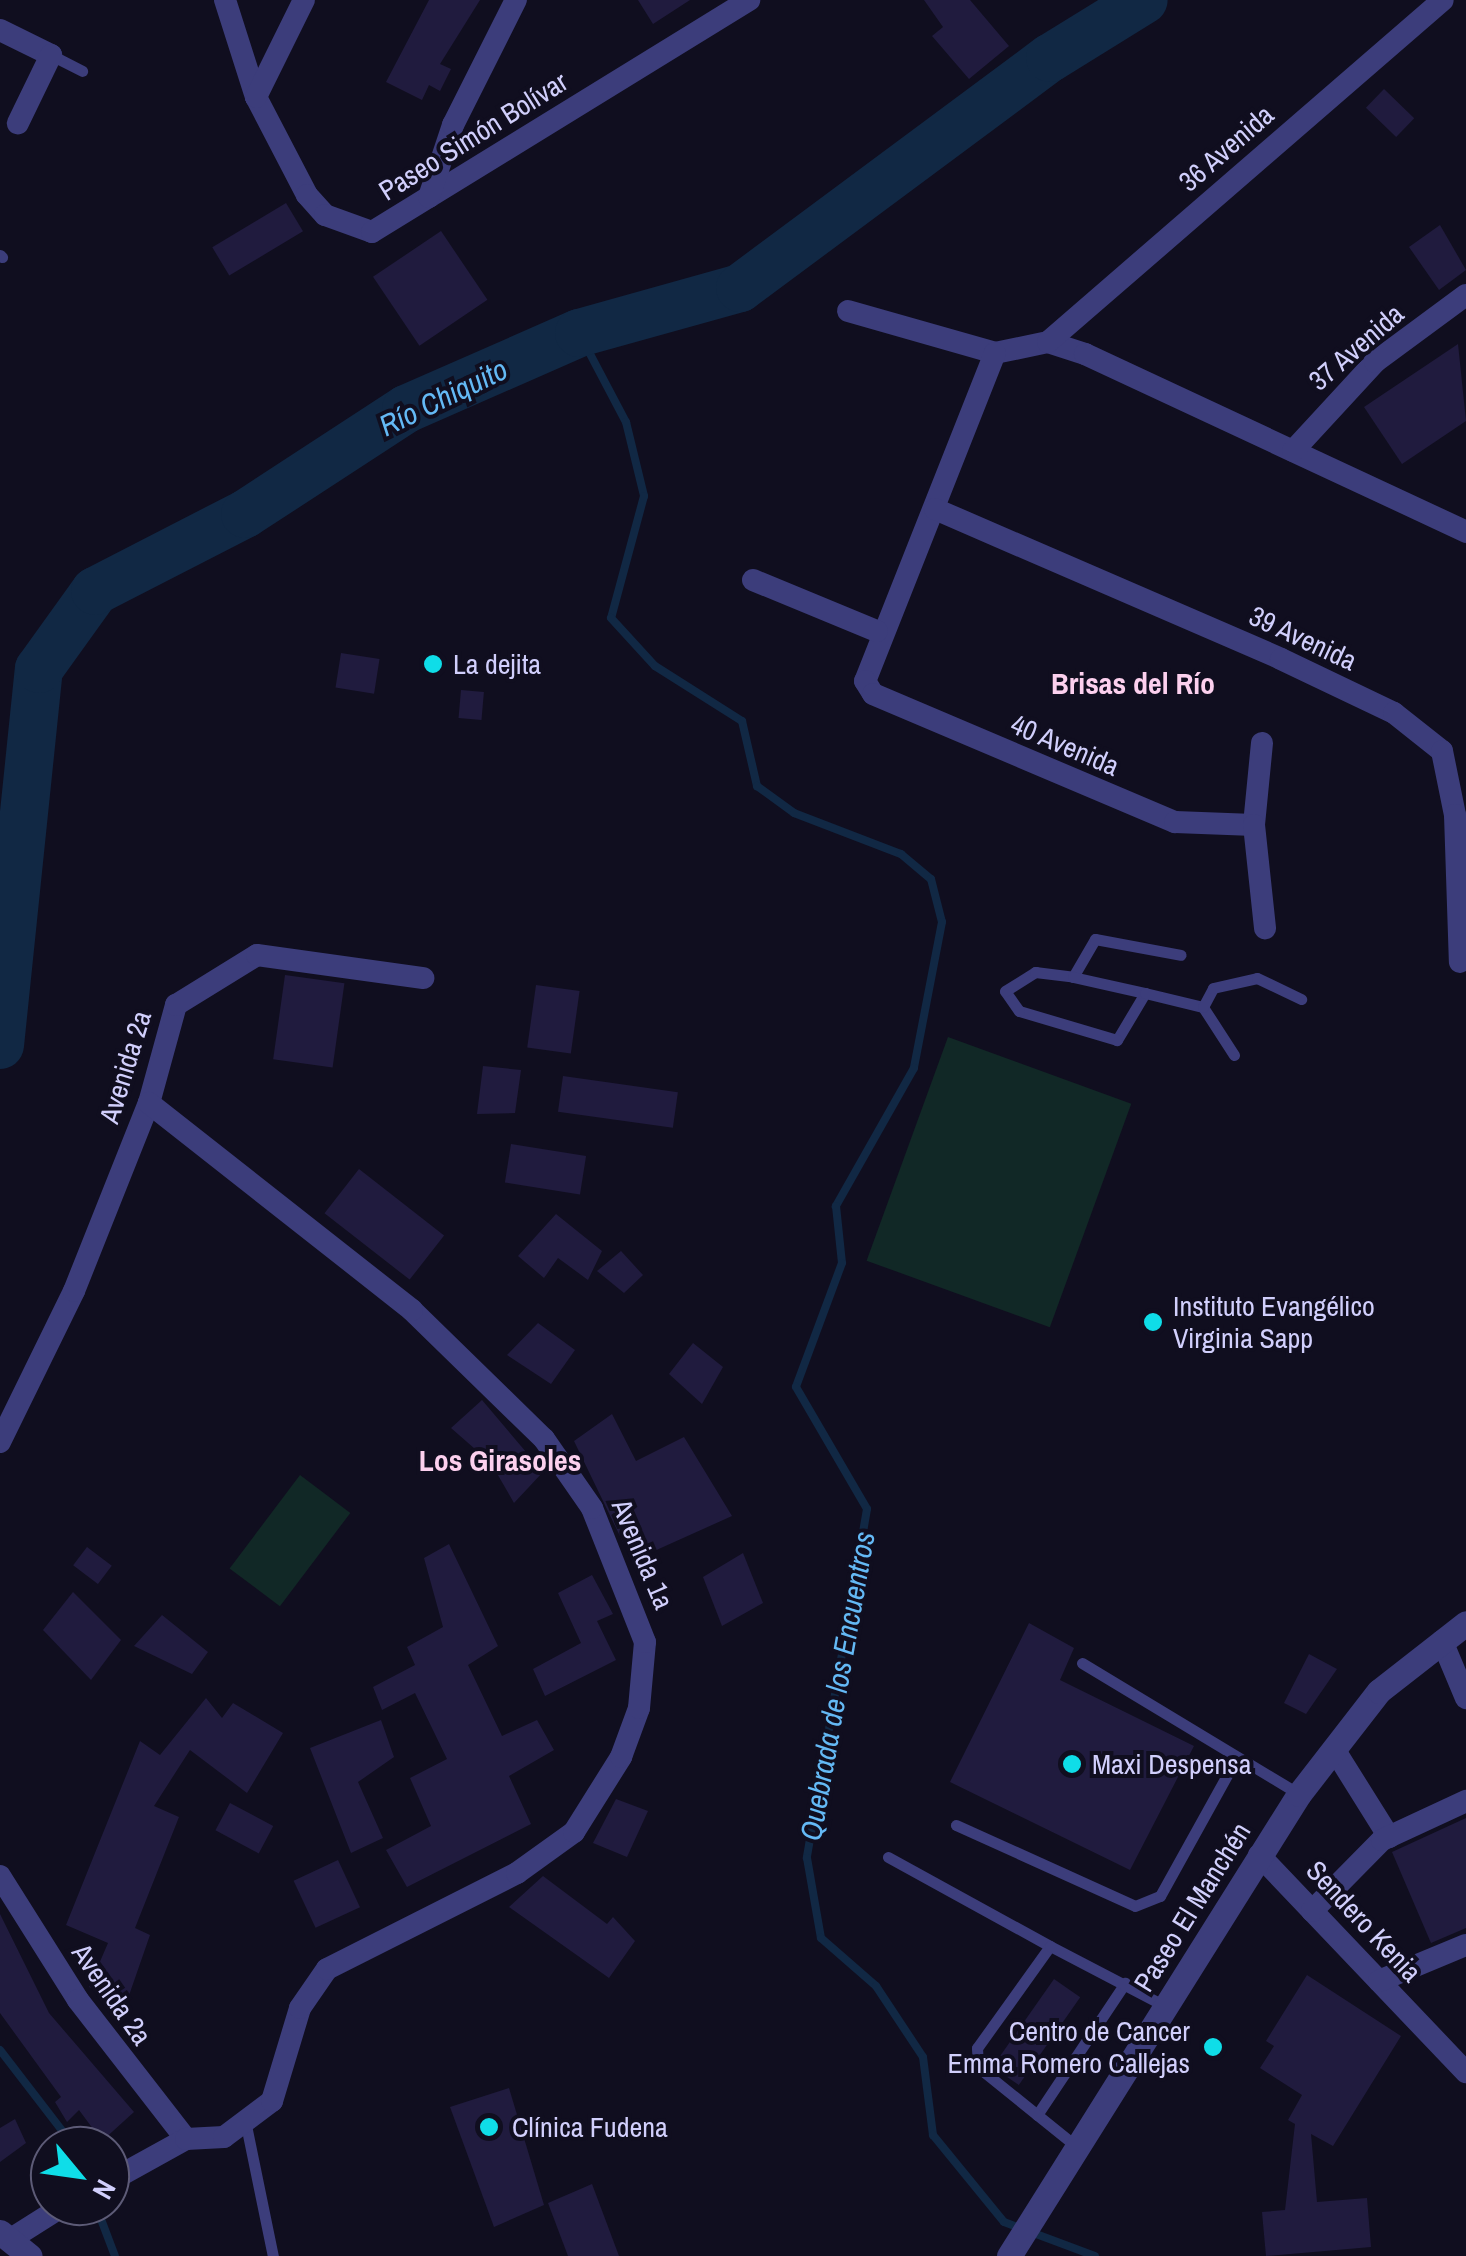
<!DOCTYPE html>
<meta charset="utf-8">
<style>
body{margin:0}
#map{position:relative;width:1466px;height:2256px;overflow:hidden;background:#100e1f;font-family:"Archivo Narrow",sans-serif}
div>[style]{position:absolute}
[style*='--x']{left:calc(var(--x)*1px);top:calc(var(--y)*1px);width:calc(var(--w)*1px);rotate:calc(var(--a)*1deg)}
.green>*{inset:0;background:#112826;transform-origin:0 0}
.stream>*{height:8px;margin:-4px;padding:0 4px;transform-origin:4px;border-radius:4px;background:#112844}
.river>*{height:48px;margin:-24px;padding:0 24px;transform-origin:24px;border-radius:24px;background:#112844}
.building>*{inset:0;background:#201b3e;transform-origin:0 0}
.service>*{height:11px;margin:-5.5px;padding:0 5.5px;transform-origin:5.5px;border-radius:5.5px;background:#3c3d7b}
.minor>*{height:22px;margin:-11px;padding:0 11px;transform-origin:11px;border-radius:11px;background:#3c3d7b}
.tertiary>*{height:25px;margin:-12.5px;padding:0 12.5px;transform-origin:12.5px;border-radius:12.5px;background:#3c3d7b}
.dots>*{width:28px;height:28px;translate:-50% -50%;box-sizing:border-box;border:5px solid #100e1f;border-radius:50%}
span{translate:-50% -50%;white-space:nowrap;text-align:center;line-height:1.15;-webkit-text-stroke:8px #100e1f;paint-order:stroke}
.street-label{font-size:28px;color:#d1cffc}
.poi-label{font-size:28px;color:#d1cffc}
.left{translate:0 -50%;text-align:left}
.right{translate:-100% -50%;text-align:right}
.water-label{font-size:30px;color:#64b9f5;font-style:italic}
.neighbourhood-label{font-size:30px;color:#fcd0ee;font-weight:700}
.north{position:absolute;left:30px;top:2126px;width:100px;height:100px;box-sizing:border-box;background:#100e1f;border:2px solid #5d5b77;border-radius:50%;rotate:119deg;font-size:28px;font-weight:700;line-height:40px;text-align:center;color:#d1cffc}
.north::after{content:'';display:block;margin:auto;width:35px;height:45px;background:#0fdde8;clip-path:polygon(50% 0,100% 100%,50% 72%,0 100%)}
</style>
<div id="map">
<div class="green">
<i style="left:948px;top:1037px;width:195px;height:238px;rotate:20deg"></i>
<i style="left:300px;top:1475px;width:63px;height:117px;rotate:37deg"></i>
</div>
<div class="stream">
<i style="--x:579;--y:333;--w:101;--a:62.2"></i>
<i style="--x:626;--y:422;--w:76;--a:76.3"></i>
<i style="--x:644;--y:496;--w:126;--a:105.1"></i>
<i style="--x:611;--y:618;--w:65;--a:47.5"></i>
<i style="--x:655;--y:666;--w:103;--a:32.3"></i>
<i style="--x:742;--y:721;--w:67;--a:77"></i>
<i style="--x:757;--y:786;--w:46;--a:36.1"></i>
<i style="--x:794;--y:813;--w:115;--a:21"></i>
<i style="--x:901;--y:854;--w:39;--a:40"></i>
<i style="--x:931;--y:879;--w:44;--a:75.7"></i>
<i style="--x:942;--y:922;--w:149;--a:100.9"></i>
<i style="--x:914;--y:1068;--w:159;--a:119.5"></i>
<i style="--x:836;--y:1206;--w:57;--a:84"></i>
<i style="--x:842;--y:1263;--w:132;--a:110.4"></i>
<i style="--x:796;--y:1387;--w:141;--a:59.8"></i>
<i style="--x:867;--y:1509;--w:354;--a:99.8"></i>
<i style="--x:807;--y:1858;--w:81;--a:80.1"></i>
<i style="--x:821;--y:1938;--w:73;--a:41.1"></i>
<i style="--x:876;--y:1986;--w:85;--a:56.5"></i>
<i style="--x:923;--y:2057;--w:79;--a:82.7"></i>
<i style="--x:933;--y:2135;--w:112;--a:50.8"></i>
<i style="--x:1004;--y:2222;--w:97;--a:20.5"></i>
<i style="--x:0;--y:2050;--w:121;--a:52.4"></i>
<i style="--x:96;--y:2206;--w:53;--a:69.2"></i>
</div>
<div class="river">
<i style="--x:0;--y:1045;--w:378;--a:-84.1"></i>
<i style="--x:39;--y:669;--w:96;--a:-54.3"></i>
<i style="--x:95;--y:591;--w:169;--a:-27.2"></i>
<i style="--x:245;--y:514;--w:192;--a:-33.1"></i>
<i style="--x:406;--y:409;--w:189;--a:-23.7"></i>
<i style="--x:579;--y:333;--w:167;--a:-15.6"></i>
<i style="--x:740;--y:288;--w:386;--a:-36.6"></i>
<i style="--x:1050;--y:58;--w:110;--a:-31.7"></i>
</div>
<div class="building">
<i style="clip-path:polygon(429px 0,480px 0,440px 64px,451px 69px,440px 91px,429px 85px,422px 100px,386px 82px)"></i>
<i style="clip-path:polygon(638px 0,690px 0,653px 24px)"></i>
<i style="clip-path:polygon(924px 0,970px 0,1009px 46px,969px 79px,932px 36px,943px 27px)"></i>
<i style="left:1384px;top:89px;width:42px;height:26px;rotate:44deg"></i>
<i style="left:286px;top:203px;width:33px;height:86px;rotate:59deg"></i>
<i style="clip-path:polygon(1440px 225px,1466px 270px,1439px 290px,1409px 247px)"></i>
<i style="left:441px;top:231px;width:83px;height:82px;rotate:56deg"></i>
<i style="clip-path:polygon(1458px 344px,1466px 421px,1402px 464px,1364px 407px)"></i>
<i style="left:341px;top:653px;width:39px;height:35px;rotate:9deg"></i>
<i style="left:461px;top:690px;width:23px;height:28px;rotate:5deg"></i>
<i style="left:285px;top:975px;width:60px;height:85px;rotate:8deg"></i>
<i style="left:536px;top:985px;width:44px;height:63px;rotate:8deg"></i>
<i style="clip-path:polygon(483px 1066px,521px 1070px,515px 1113px,477px 1114px)"></i>
<i style="left:563px;top:1076px;width:116px;height:36px;rotate:8deg"></i>
<i style="left:511px;top:1144px;width:76px;height:39px;rotate:9deg"></i>
<i style="left:359px;top:1169px;width:108px;height:56px;rotate:38deg"></i>
<i style="clip-path:polygon(556px 1214px,602px 1251px,588px 1280px,558px 1258px,544px 1278px,518px 1256px)"></i>
<i style="clip-path:polygon(621px 1251px,643px 1275px,624px 1293px,597px 1271px)"></i>
<i style="clip-path:polygon(538px 1323px,575px 1350px,551px 1384px,507px 1355px)"></i>
<i style="clip-path:polygon(693px 1343px,723px 1367px,702px 1404px,669px 1374px)"></i>
<i style="clip-path:polygon(482px 1400px,543px 1472px,514px 1503px,491px 1463px,451px 1428px)"></i>
<i style="clip-path:polygon(612px 1414px,636px 1461px,684px 1437px,732px 1516px,632px 1561px,574px 1441px)"></i>
<i style="clip-path:polygon(449px 1544px,498px 1646px,468px 1665px,502px 1736px,537px 1720px,554px 1750px,509px 1776px,531px 1824px,407px 1887px,386px 1850px,431px 1826px,410px 1778px,447px 1759px,415px 1693px,382px 1710px,373px 1687px,415px 1665px,407px 1647px,443px 1627px,424px 1558px)"></i>
<i style="left:87px;top:1547px;width:31px;height:23px;rotate:37deg"></i>
<i style="clip-path:polygon(743px 1553px,763px 1603px,722px 1626px,703px 1577px)"></i>
<i style="clip-path:polygon(592px 1575px,613px 1614px,597px 1621px,616px 1660px,545px 1696px,533px 1669px,581px 1643px,558px 1593px)"></i>
<i style="clip-path:polygon(73px 1592px,121px 1640px,91px 1680px,43px 1630px)"></i>
<i style="clip-path:polygon(162px 1615px,208px 1652px,192px 1674px,134px 1646px)"></i>
<i style="clip-path:polygon(1029px 1623px,1074px 1648px,1060px 1680px,1194px 1746px,1130px 1870px,950px 1782px)"></i>
<i style="clip-path:polygon(1309px 1654px,1337px 1669px,1306px 1714px,1284px 1703px)"></i>
<i style="clip-path:polygon(206px 1698px,222px 1718px,233px 1703px,283px 1733px,247px 1793px,190px 1750px,154px 1806px,179px 1817px,135px 1928px,150px 1935px,126px 2004px,89px 1987px,108px 1943px,66px 1925px,140px 1741px,160px 1755px)"></i>
<i style="clip-path:polygon(381px 1720px,394px 1757px,358px 1782px,383px 1838px,351px 1853px,310px 1748px)"></i>
<i style="clip-path:polygon(616px 1799px,648px 1811px,627px 1857px,593px 1843px)"></i>
<i style="left:230px;top:1803px;width:49px;height:31px;rotate:28deg"></i>
<i style="clip-path:polygon(1466px 1818px,1466px 1928px,1431px 1943px,1392px 1852px)"></i>
<i style="left:338px;top:1860px;width:52px;height:49px;rotate:65deg"></i>
<i style="clip-path:polygon(543px 1876px,607px 1924px,613px 1917px,635px 1941px,609px 1978px,509px 1907px)"></i>
<i style="clip-path:polygon(0 1914px,49px 2013px,134px 2112px,102px 2141px,79px 2110px,67px 2122px,55px 2102px,61px 2097px,0 2013px)"></i>
<i style="clip-path:polygon(1307px 1975px,1401px 2036px,1333px 2146px,1311px 2134px,1317px 2202px,1367px 2198px,1371px 2247px,1266px 2256px,1262px 2212px,1285px 2210px,1295px 2124px,1288px 2120px,1302px 2095px,1260px 2068px,1274px 2046px,1266px 2041px)"></i>
<i style="left:1054px;top:1979px;width:32px;height:107px;rotate:35deg"></i>
<i style="clip-path:polygon(509px 2088px,544px 2205px,494px 2227px,450px 2107px)"></i>
<i style="clip-path:polygon(15px 2119px,26px 2143px,0 2162px,0 2128px)"></i>
<i style="clip-path:polygon(592px 2184px,619px 2256px,568px 2256px,548px 2203px)"></i>
</div>
<div class="service">
<i style="--x:51;--y:55;--w:35;--a:27"></i>
<i style="--x:0;--y:255;--w:3;--a:45"></i>
<i style="--x:1073;--y:977;--w:44;--a:-59.9"></i>
<i style="--x:1095;--y:939;--w:87;--a:10.5"></i>
<i style="--x:1145;--y:993;--w:55;--a:120.8"></i>
<i style="--x:1117;--y:1040;--w:102;--a:-163.5"></i>
<i style="--x:1019;--y:1011;--w:24;--a:-125"></i>
<i style="--x:1005;--y:991;--w:36;--a:-32"></i>
<i style="--x:1035;--y:972;--w:38;--a:7"></i>
<i style="--x:1073;--y:977;--w:74;--a:12.5"></i>
<i style="--x:1145;--y:993;--w:60;--a:13.6"></i>
<i style="--x:1234;--y:1055;--w:57;--a:-122.9"></i>
<i style="--x:1203;--y:1007;--w:21;--a:-62"></i>
<i style="--x:1213;--y:988;--w:45;--a:-12.8"></i>
<i style="--x:1257;--y:978;--w:49;--a:25.5"></i>
<i style="--x:1082;--y:1663;--w:253;--a:31.1"></i>
<i style="--x:956;--y:1825;--w:196;--a:24.3"></i>
<i style="--x:1135;--y:1906;--w:27;--a:-22"></i>
<i style="--x:1160;--y:1896;--w:159;--a:-61"></i>
<i style="--x:888;--y:1857;--w:185;--a:28.8"></i>
<i style="--x:1037;--y:2115;--w:159;--a:-56.3"></i>
<i style="--x:246;--y:2125;--w:134;--a:78.4"></i>
<i style="--x:1077;--y:2147;--w:127;--a:-141.1"></i>
<i style="--x:978;--y:2067;--w:19;--a:-93"></i>
<i style="--x:977;--y:2048;--w:125;--a:-54.4"></i>
<i style="--x:1050;--y:1946;--w:130;--a:27.6"></i>
</div>
<div class="minor">
<i style="--x:225;--y:0;--w:102;--a:72.3"></i>
<i style="--x:256;--y:97;--w:110;--a:62.5"></i>
<i style="--x:307;--y:195;--w:27;--a:48"></i>
<i style="--x:325;--y:215;--w:50;--a:19.9"></i>
<i style="--x:372;--y:232;--w:443;--a:-31.6"></i>
<i style="--x:0;--y:30;--w:57;--a:26.1"></i>
<i style="--x:51;--y:55;--w:76;--a:115.9"></i>
<i style="--x:256;--y:97;--w:108;--a:-63.7"></i>
<i style="--x:429;--y:197;--w:76;--a:-71.6"></i>
<i style="--x:453;--y:125;--w:140;--a:-63.3"></i>
<i style="--x:848;--y:311;--w:153;--a:15.9"></i>
<i style="--x:995;--y:353;--w:54;--a:-11.7"></i>
<i style="--x:1048;--y:342;--w:39;--a:18"></i>
<i style="--x:1085;--y:354;--w:421;--a:25"></i>
<i style="--x:1048;--y:342;--w:522;--a:-40.89"></i>
<i style="--x:995;--y:353;--w:353;--a:111.6"></i>
<i style="--x:865;--y:681;--w:15;--a:58"></i>
<i style="--x:873;--y:694;--w:328;--a:23"></i>
<i style="--x:1175;--y:822;--w:79;--a:2.2"></i>
<i style="--x:1293;--y:451;--w:121;--a:-47.3"></i>
<i style="--x:1375;--y:362;--w:113;--a:-36.4"></i>
<i style="--x:935;--y:509;--w:377;--a:23.4"></i>
<i style="--x:1281;--y:659;--w:125;--a:25.5"></i>
<i style="--x:1394;--y:713;--w:61;--a:38.4"></i>
<i style="--x:1442;--y:751;--w:65;--a:78.5"></i>
<i style="--x:1455;--y:815;--w:147;--a:88.1"></i>
<i style="--x:753;--y:580;--w:134;--a:22.4"></i>
<i style="--x:1262;--y:743;--w:82;--a:95.6"></i>
<i style="--x:1254;--y:825;--w:104;--a:83.9"></i>
<i style="--x:0;--y:1442;--w:168;--a:-63.9"></i>
<i style="--x:74;--y:1291;--w:202;--a:-68.3"></i>
<i style="--x:149;--y:1103;--w:102;--a:-74.6"></i>
<i style="--x:176;--y:1005;--w:95;--a:-31.7"></i>
<i style="--x:257;--y:955;--w:168;--a:7.9"></i>
<i style="--x:1442;--y:1641;--w:62;--a:67.2"></i>
<i style="--x:1334;--y:1749;--w:104;--a:58"></i>
<i style="--x:1259;--y:1855;--w:300;--a:46.4"></i>
<i style="--x:0;--y:1876;--w:146;--a:57.8"></i>
<i style="--x:78;--y:2000;--w:176;--a:52.2"></i>
<i style="--x:1312;--y:1911;--w:100;--a:-45.4"></i>
<i style="--x:1382;--y:1840;--w:93;--a:-24.9"></i>
<i style="--x:1379;--y:1981;--w:94;--a:-22.5"></i>
<i style="--x:110;--y:2181;--w:87;--a:-28.9"></i>
<i style="--x:186;--y:2139;--w:38;--a:-3"></i>
<i style="--x:224;--y:2137;--w:60;--a:-36.9"></i>
<i style="--x:272;--y:2101;--w:97;--a:-73.2"></i>
<i style="--x:300;--y:2008;--w:47;--a:-55.3"></i>
<i style="--x:327;--y:1969;--w:213;--a:-26.8"></i>
<i style="--x:517;--y:1873;--w:70;--a:-35.7"></i>
<i style="--x:574;--y:1832;--w:89;--a:-57.9"></i>
<i style="--x:621;--y:1757;--w:52;--a:-69.8"></i>
<i style="--x:639;--y:1708;--w:66;--a:-84.8"></i>
<i style="--x:645;--y:1642;--w:144;--a:-111.6"></i>
<i style="--x:592;--y:1508;--w:84;--a:-124.8"></i>
<i style="--x:544;--y:1439;--w:185;--a:-135.7"></i>
<i style="--x:412;--y:1310;--w:335;--a:-141.8"></i>
<i style="--x:14;--y:2237;--w:58;--a:-32.3"></i>
</div>
<div class="tertiary">
<i style="--x:0;--y:2232;--w:38;--a:39"></i>
<i style="--x:1009;--y:2256;--w:545;--a:-57.88"></i>
<i style="--x:1299;--y:1794;--w:130;--a:-52.2"></i>
<i style="--x:1379;--y:1691;--w:110;--a:-38"></i>
</div>
<div class="dots">
<i style="left:433px;top:664px;background:#0fdde8"></i>
<i style="left:1153px;top:1322px;background:#0fdde8"></i>
<i style="left:1072px;top:1764px;background:#0fdde8"></i>
<i style="left:1213px;top:2047px;background:#0fdde8"></i>
<i style="left:489px;top:2127px;background:#0fdde8"></i>
</div>
<div class="street-label">
<span style="left:473px;top:136px;rotate:-32deg">Paseo Simón Bolívar</span>
<span style="left:1226px;top:148px;rotate:-41deg">36 Avenida</span>
<span style="left:1356px;top:347px;rotate:-41deg">37 Avenida</span>
<span style="left:1303px;top:638px;rotate:25deg">39 Avenida</span>
<span style="left:1065px;top:745px;rotate:23deg">40 Avenida</span>
<span style="left:125px;top:1067px;rotate:-73deg">Avenida 2a</span>
<span style="left:643px;top:1554px;rotate:67deg">Avenida 1a</span>
<span style="left:1192px;top:1907px;rotate:-58deg">Paseo El Manchén</span>
<span style="left:1364px;top:1921px;rotate:47deg">Sendero Kenia</span>
<span style="left:112px;top:1994px;rotate:55deg">Avenida 2a</span>
</div>
<div class="poi-label">
<span class="left" style="left:453px;top:664px">La dejita</span>
<span class="left" style="left:1173px;top:1322px">Instituto Evangélico<br>Virginia Sapp</span>
<span class="left" style="left:1092px;top:1764px">Maxi Despensa</span>
<span class="right" style="left:1190px;top:2047px">Centro de Cancer<br>Emma Romero Callejas</span>
<span class="left" style="left:512px;top:2127px">Clínica Fudena</span>
</div>
<div class="water-label">
<span style="left:443px;top:397px;rotate:-26deg">Río Chiquito</span>
<span style="left:837px;top:1686px;rotate:-80deg">Quebrada de los Encuentros</span>
</div>
<div class="neighbourhood-label">
<span style="left:1133px;top:683px">Brisas del Río</span>
<span style="left:500px;top:1460px">Los Girasoles</span>
</div>
<div class="north">N</div>
</div>
